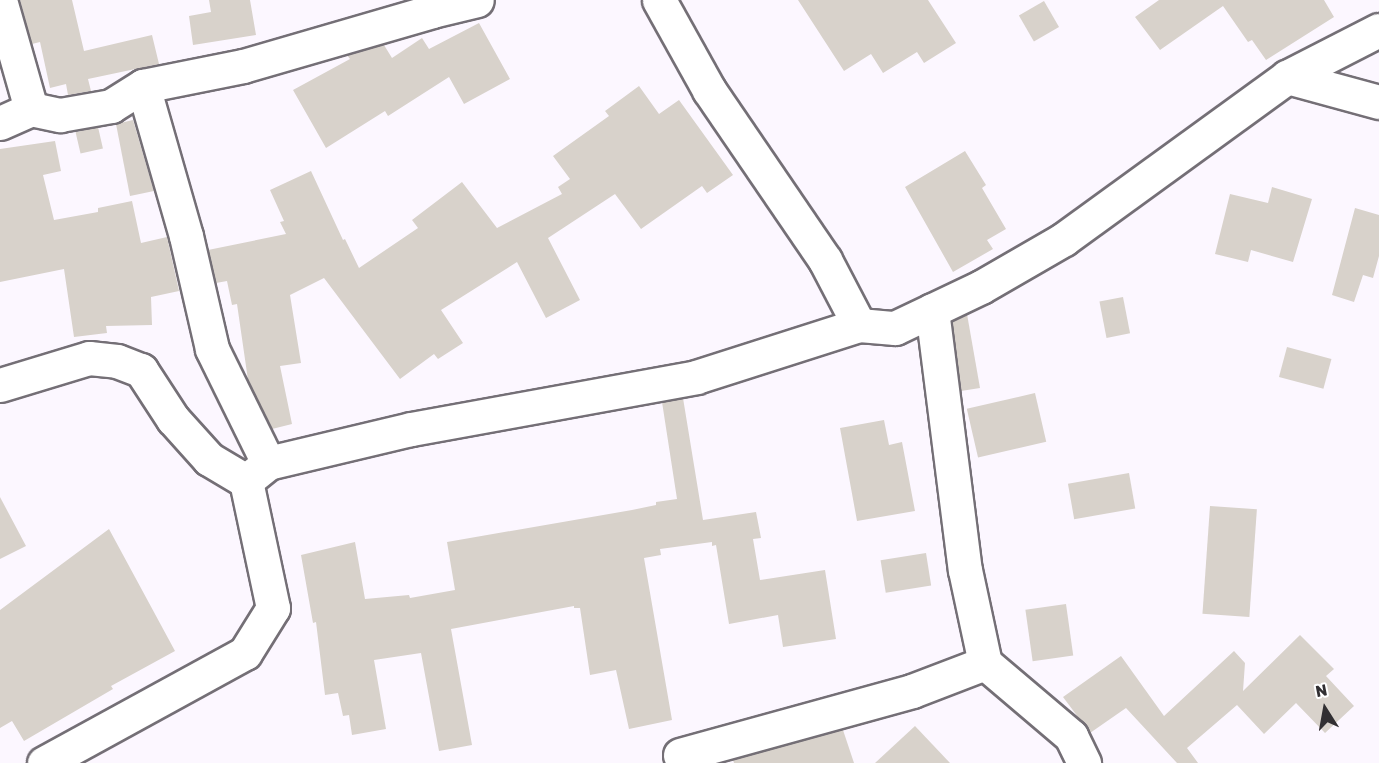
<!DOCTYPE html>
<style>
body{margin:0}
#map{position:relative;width:1379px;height:763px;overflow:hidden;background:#fcf7ff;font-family:Rubik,sans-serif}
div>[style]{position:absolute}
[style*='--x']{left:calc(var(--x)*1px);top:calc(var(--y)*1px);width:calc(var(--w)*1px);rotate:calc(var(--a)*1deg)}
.building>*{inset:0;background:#d8d2cb;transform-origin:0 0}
.roads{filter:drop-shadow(2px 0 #746f76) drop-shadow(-2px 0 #746f76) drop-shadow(0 2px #746f76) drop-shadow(0 -2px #746f76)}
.minor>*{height:33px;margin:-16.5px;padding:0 16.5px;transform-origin:16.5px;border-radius:16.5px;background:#fff}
span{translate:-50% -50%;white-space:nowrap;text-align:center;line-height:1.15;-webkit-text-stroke:4.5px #fff;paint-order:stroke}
.north{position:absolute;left:1295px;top:679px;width:60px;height:60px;-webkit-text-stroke:4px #fff;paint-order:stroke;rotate:349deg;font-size:16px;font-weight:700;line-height:24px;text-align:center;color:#312f32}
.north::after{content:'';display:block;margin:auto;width:21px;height:27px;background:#312f32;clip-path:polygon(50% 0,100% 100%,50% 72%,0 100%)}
</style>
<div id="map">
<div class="building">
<i style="clip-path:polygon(20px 0,72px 0,84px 51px,152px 35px,159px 64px,88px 79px,91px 91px,68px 95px,66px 84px,50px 88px,40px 42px,32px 44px)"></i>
<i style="clip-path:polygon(209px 0,250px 0,256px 35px,193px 45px,189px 16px,211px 12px)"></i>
<i style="clip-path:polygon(798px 0,928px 0,956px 43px,924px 63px,917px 52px,883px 73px,871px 54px,844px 71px)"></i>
<i style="clip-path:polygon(1159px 0,1324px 0,1334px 17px,1266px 60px,1252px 40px,1248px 42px,1223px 6px,1160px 50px,1135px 17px)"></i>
<i style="left:1044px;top:1px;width:30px;height:29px;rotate:60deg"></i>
<i style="clip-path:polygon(479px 23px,510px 79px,464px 104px,449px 77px,388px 116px,385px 111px,326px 148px,293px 90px,350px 59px,347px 55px,384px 45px,392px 58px,422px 38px,429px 49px)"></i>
<i style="clip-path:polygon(639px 86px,659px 114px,679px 100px,733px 175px,707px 193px,702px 186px,641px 229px,615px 194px,548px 238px,580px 300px,546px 318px,517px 262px,441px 310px,463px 343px,438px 359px,434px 354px,400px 379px,324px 278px,290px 295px,301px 363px,280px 366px,292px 424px,272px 429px,248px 380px,237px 304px,232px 305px,227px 281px,216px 283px,208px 250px,286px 234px,280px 222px,284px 221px,270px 190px,311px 171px,343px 240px,345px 239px,359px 268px,418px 228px,412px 220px,462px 182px,497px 228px,562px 194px,558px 187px,570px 179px,553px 156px,609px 116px,605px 111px)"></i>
<i style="clip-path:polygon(133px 120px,154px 191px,130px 196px,116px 124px)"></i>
<i style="left:98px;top:127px;width:22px;height:23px;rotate:77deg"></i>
<i style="clip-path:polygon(55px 141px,61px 171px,43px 175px,54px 220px,98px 212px,98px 208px,132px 201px,141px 243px,167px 237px,179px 291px,151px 297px,152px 325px,106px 326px,107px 333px,74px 337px,64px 269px,0 282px,0 149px)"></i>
<i style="clip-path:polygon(965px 151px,986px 185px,982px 188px,1006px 229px,987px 240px,993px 249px,953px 272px,905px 187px)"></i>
<i style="clip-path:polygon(1272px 187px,1312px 199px,1293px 262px,1251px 250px,1248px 262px,1215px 254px,1230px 194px,1268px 203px)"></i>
<i style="clip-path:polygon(1355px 208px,1379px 215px,1379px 256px,1373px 278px,1363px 275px,1354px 302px,1332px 295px)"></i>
<i style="left:1123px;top:297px;width:37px;height:24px;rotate:79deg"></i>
<i style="clip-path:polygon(967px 314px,980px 388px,961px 391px,952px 321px)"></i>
<i style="left:1287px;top:347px;width:46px;height:31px;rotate:15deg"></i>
<i style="left:1035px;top:393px;width:50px;height:70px;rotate:77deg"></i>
<i style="clip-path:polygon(683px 398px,703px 520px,756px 512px,761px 538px,753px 539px,760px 580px,825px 570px,836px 639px,783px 647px,778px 615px,729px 624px,716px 545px,712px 546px,712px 542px,660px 549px,661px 555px,644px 558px,672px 720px,629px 729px,616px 670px,590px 675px,580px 608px,574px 608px,574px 606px,451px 629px,472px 745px,439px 751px,421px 653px,374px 660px,386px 729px,352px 735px,349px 715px,343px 716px,338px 693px,325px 695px,316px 622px,313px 623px,301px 555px,355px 542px,365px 599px,409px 595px,410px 598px,455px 590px,447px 542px,632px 510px,656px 505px,656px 502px,677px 499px,662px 402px)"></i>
<i style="clip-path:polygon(884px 420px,889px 445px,902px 442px,915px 511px,857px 521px,840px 428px)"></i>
<i style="left:1129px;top:473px;width:36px;height:62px;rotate:80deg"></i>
<i style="clip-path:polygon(0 497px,26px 546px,0 559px)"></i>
<i style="left:1210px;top:506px;width:47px;height:108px;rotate:4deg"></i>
<i style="clip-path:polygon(109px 529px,175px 651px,111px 686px,113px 689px,24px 741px,12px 721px,0 728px,0 610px)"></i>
<i style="left:926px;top:553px;width:33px;height:46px;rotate:81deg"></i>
<i style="left:1066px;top:604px;width:52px;height:41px;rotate:82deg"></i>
<i style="clip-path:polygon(1300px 635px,1334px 669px,1326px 676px,1354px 706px,1325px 733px,1296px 703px,1264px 734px,1237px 705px,1187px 748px,1198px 763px,1177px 763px,1126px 708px,1090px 733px,1063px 697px,1121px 656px,1164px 716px,1234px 651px,1245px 663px,1243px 691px)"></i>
<i style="clip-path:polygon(915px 726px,950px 763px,875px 763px)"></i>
<i style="clip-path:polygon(843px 730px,854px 763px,734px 763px,733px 760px)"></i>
</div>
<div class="roads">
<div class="minor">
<i style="--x:0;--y:0;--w:113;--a:74.1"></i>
<i style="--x:659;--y:0;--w:103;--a:60.9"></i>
<i style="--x:709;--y:90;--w:206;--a:55.7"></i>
<i style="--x:825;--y:260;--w:73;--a:62.4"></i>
<i style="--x:1287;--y:77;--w:95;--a:15.2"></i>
<i style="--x:143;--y:86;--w:156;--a:74"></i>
<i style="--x:186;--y:236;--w:116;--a:77"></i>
<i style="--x:212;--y:349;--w:127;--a:63.8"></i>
<i style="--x:0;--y:123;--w:34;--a:-24"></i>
<i style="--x:31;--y:109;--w:30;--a:12"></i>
<i style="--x:60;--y:115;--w:52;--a:-10"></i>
<i style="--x:111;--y:106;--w:38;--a:-32"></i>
<i style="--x:143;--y:86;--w:102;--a:-11.3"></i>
<i style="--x:243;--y:66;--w:197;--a:-16.2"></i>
<i style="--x:432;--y:11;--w:46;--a:-13.7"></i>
<i style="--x:932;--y:310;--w:262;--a:82.8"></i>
<i style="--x:965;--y:570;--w:95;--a:77.9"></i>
<i style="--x:985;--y:663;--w:113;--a:40.3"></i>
<i style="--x:1071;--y:736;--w:30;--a:64"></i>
<i style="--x:0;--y:385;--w:93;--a:-16.9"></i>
<i style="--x:89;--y:358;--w:28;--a:6"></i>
<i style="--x:117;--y:361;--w:26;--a:21"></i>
<i style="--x:141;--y:370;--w:59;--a:56.9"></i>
<i style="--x:173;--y:419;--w:54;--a:48"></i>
<i style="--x:209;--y:459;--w:43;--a:30.7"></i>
<i style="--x:246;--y:481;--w:28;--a:-39"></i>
<i style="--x:268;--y:463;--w:147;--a:-13.4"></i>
<i style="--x:411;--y:429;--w:290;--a:-10.3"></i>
<i style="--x:696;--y:377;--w:171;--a:-17.7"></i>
<i style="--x:859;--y:325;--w:36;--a:5"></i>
<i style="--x:895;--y:328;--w:95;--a:-25.5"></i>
<i style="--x:981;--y:287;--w:96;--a:-30"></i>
<i style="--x:1064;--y:239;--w:276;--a:-36"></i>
<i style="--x:1287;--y:77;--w:103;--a:-27.1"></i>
<i style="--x:680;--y:755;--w:241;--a:-15.4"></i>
<i style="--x:912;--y:691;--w:78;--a:-21"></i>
<i style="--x:44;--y:763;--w:229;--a:-28.7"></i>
<i style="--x:245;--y:653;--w:53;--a:-58.1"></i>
<i style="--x:273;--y:608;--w:130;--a:-102"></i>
</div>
</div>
<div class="north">N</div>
</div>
